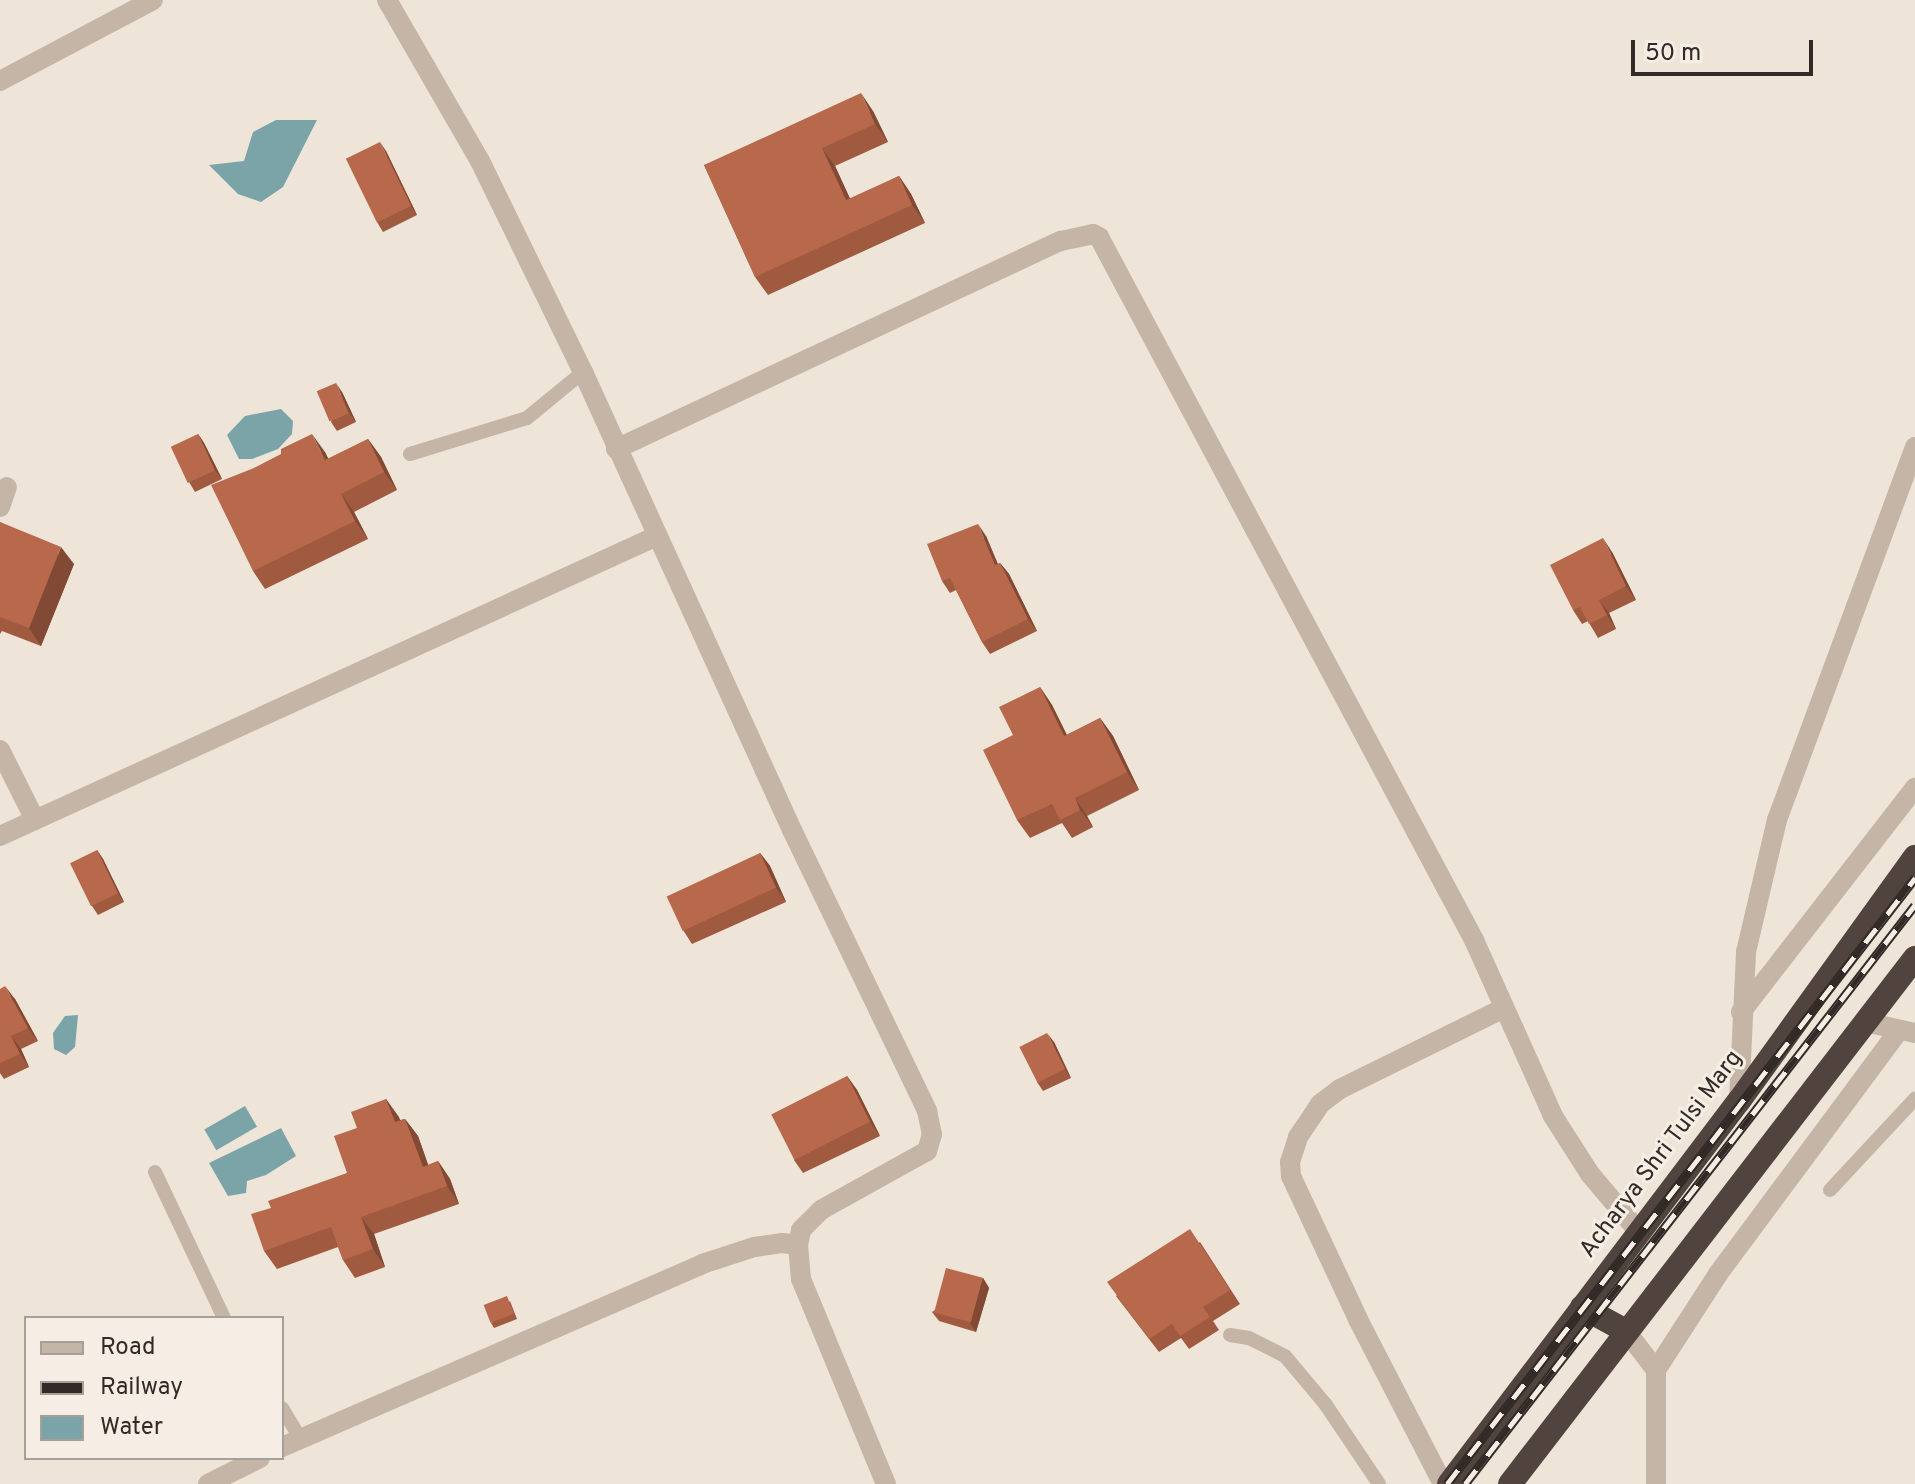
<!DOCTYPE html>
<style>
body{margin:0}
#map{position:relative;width:1915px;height:1484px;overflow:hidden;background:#eee4d8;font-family:Overpass,sans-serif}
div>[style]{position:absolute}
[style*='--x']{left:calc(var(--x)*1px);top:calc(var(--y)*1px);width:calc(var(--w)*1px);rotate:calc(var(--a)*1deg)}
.water>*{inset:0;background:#7aa4a8;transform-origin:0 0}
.lane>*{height:14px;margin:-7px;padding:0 7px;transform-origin:7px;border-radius:7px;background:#c4b5a6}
.street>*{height:20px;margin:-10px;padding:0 10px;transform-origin:10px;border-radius:10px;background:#c4b5a6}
.highway>*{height:24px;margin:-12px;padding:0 12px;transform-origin:12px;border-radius:12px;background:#51443e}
.rail>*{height:9px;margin-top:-4.5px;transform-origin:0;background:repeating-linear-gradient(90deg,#f6eee4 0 18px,#312a26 0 36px);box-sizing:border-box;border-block:2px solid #312a26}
.wall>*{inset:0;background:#9f5a40}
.shaded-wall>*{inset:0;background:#824a34}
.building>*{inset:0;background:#b9694b;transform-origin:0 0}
span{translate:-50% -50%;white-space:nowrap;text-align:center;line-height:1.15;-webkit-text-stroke:6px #f6eee4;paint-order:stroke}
.street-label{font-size:24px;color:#312a26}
.legend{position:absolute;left:24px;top:1316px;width:260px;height:144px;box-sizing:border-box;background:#f6eee4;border:2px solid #a7a098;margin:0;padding:10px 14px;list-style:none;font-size:24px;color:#312a26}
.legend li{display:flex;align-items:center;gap:16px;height:40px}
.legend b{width:40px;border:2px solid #a7a098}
.scale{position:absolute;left:1631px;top:40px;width:182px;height:36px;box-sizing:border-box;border:4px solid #312a26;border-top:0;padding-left:10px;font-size:24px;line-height:28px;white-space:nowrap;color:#312a26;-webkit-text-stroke:6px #f6eee4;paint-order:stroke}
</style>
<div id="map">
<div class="water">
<i style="clip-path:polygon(276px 120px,317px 120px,283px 187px,261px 202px,238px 194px,209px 165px,244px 161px,253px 132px)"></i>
<i style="clip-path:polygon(281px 409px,293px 421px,292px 434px,278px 449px,252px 459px,239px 459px,227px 435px,245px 416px)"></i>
<i style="clip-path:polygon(78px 1015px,75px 1047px,66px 1055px,54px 1049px,53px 1033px,65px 1016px)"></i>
<i style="left:245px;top:1106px;width:24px;height:47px;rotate:60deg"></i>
<i style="clip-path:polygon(281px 1128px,296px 1156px,266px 1175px,247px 1181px,246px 1193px,228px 1196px,209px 1163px)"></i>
</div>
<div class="lane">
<i style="--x:410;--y:454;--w:122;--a:-17.1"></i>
<i style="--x:527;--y:418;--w:72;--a:-39.4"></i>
<i style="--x:155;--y:1172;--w:161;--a:64.7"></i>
<i style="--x:1830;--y:1190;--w:125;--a:-47"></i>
<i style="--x:1230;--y:1335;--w:19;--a:9"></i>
<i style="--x:1249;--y:1338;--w:40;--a:26.6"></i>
<i style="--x:1285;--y:1356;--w:64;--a:50.1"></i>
<i style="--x:1326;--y:1405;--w:95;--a:56.1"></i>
<i style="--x:282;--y:1408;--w:35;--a:59"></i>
</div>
<div class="street">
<i style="--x:387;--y:0;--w:186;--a:60"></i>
<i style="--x:480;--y:161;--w:235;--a:64"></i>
<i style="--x:583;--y:372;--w:503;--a:65.47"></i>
<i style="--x:792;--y:830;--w:312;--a:64.3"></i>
<i style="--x:927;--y:1111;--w:24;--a:78"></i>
<i style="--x:932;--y:1134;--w:18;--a:106"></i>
<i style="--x:927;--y:1151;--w:121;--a:150.9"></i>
<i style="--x:821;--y:1210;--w:28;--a:135"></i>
<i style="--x:801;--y:1230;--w:15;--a:101"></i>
<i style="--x:798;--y:1245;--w:34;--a:85"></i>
<i style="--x:801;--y:1279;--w:222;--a:67.5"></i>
<i style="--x:0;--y:81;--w:173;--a:-27.9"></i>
<i style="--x:616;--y:449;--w:491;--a:-25.1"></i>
<i style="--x:1061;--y:241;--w:33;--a:-12"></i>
<i style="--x:1093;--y:234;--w:7;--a:27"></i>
<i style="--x:1099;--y:237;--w:797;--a:61.92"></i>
<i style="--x:1474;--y:940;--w:193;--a:65.8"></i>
<i style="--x:1553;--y:1116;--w:69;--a:57.5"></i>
<i style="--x:1590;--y:1174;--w:76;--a:49.8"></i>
<i style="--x:0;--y:507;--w:21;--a:-71"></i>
<i style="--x:0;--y:750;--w:78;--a:63.4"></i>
<i style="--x:0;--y:836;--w:720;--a:-24.54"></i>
<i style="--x:1741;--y:1012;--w:284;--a:-52.2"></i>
<i style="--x:1865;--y:1022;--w:51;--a:12.4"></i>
<i style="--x:1739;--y:1101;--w:149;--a:-87.3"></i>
<i style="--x:1746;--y:952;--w:136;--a:-76.8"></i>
<i style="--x:1777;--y:820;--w:398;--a:-69.7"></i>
<i style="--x:1626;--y:1331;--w:49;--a:52.4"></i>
<i style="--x:1656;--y:1370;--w:114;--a:90"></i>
<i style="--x:1656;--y:1370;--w:114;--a:-57.1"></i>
<i style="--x:1718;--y:1274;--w:304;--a:-53.4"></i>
<i style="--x:282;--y:1447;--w:458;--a:-23.5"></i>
<i style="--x:702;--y:1264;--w:55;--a:-18.1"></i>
<i style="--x:754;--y:1247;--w:28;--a:-8"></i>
<i style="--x:782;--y:1243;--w:16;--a:7"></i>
<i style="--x:208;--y:1484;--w:58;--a:-26.6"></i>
<i style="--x:1443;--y:1484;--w:186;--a:-117.3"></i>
<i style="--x:1358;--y:1319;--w:158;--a:-115.1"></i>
<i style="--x:1291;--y:1176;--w:14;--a:-94"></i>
<i style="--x:1290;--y:1162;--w:26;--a:-72"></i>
<i style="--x:1298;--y:1137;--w:40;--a:-56"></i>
<i style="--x:1320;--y:1104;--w:25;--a:-37"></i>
<i style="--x:1340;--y:1089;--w:183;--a:-26.3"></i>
</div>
<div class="highway">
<i style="--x:1582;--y:1307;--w:50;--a:28.6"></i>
<i style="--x:1449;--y:1484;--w:480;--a:-52.9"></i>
<i style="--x:1739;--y:1101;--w:301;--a:-54.2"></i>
<i style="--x:1510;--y:1484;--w:664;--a:-52.41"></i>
</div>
<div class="rail">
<i style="--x:1447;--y:1484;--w:766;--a:-52.32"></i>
<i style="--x:1465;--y:1484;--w:733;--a:-52.15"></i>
</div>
<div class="wall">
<i style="clip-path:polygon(873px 111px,888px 142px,835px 166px,850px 199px,899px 176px,911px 194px,925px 223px,768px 295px,755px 277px,704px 165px)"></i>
<i style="clip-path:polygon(386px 151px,417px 215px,383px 232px,377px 222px)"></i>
<i style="clip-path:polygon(342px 392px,356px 422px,337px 431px,331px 422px)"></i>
<i style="clip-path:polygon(198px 434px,204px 443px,222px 479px,195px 492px,189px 482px)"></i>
<i style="clip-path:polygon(368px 439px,381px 457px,397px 490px,354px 512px,368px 539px,265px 589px,253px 571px,254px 468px,325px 452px,328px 459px)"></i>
<i style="clip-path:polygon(0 522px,74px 564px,41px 646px,2px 631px,0 634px)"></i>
<i style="clip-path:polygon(986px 536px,998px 564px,1000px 563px,1009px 574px,1037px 631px,990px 654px,982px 642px,956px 590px,950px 593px,942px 581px)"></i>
<i style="clip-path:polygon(1612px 552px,1636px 600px,1609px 613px,1616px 629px,1598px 638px,1588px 621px,1582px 624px,1573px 610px)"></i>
<i style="clip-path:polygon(1040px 687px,1052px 705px,1067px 735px,1100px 718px,1113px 736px,1139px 790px,1087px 816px,1093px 827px,1072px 838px,1062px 823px,1030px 838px,1017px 820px,1013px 735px)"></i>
<i style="clip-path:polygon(97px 850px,103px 859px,124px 902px,98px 915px,92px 906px)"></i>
<i style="clip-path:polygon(760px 853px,770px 866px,786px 902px,692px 944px,683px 930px)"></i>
<i style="clip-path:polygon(0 989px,15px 999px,38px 1041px,21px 1049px,29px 1067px,4px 1079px,0 1073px)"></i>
<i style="clip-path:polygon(1054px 1042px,1071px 1078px,1043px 1091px,1037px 1082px)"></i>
<i style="clip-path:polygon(847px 1076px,857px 1090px,880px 1136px,803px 1173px,794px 1160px)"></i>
<i style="clip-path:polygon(386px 1099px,400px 1120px,405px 1119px,418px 1136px,428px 1165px,438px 1161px,450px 1179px,459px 1204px,374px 1234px,385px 1267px,355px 1278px,343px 1260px,338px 1247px,277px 1269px,264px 1251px,347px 1173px,357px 1128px)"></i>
<i style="clip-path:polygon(1200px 1242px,1240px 1304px,1213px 1321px,1219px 1330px,1189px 1349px,1181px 1338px,1159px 1352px,1116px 1296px)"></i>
<i style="clip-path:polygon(983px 1278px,989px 1288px,976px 1332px,939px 1321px,932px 1312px)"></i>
<i style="clip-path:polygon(510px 1301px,517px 1319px,494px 1328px,491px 1323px)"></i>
</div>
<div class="shaded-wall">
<i style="clip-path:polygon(861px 93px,873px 111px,888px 142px,875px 124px)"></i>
<i style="clip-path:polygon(380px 142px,386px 151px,417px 215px,411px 206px)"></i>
<i style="clip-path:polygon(822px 148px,835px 166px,859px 218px,846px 200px)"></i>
<i style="clip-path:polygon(899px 176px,911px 194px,925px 223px,912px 205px)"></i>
<i style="clip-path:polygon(336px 383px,342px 392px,356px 422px,349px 413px)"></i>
<i style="clip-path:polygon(198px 434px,204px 443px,222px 479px,215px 470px)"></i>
<i style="clip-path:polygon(312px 434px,325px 452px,338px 478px,325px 460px)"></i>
<i style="clip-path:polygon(368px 439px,381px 457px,397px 490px,384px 472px)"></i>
<i style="clip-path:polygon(341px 494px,354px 512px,368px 539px,355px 521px)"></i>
<i style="clip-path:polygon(978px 524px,986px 536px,1003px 577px,995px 565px)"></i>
<i style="clip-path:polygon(1603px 538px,1612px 552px,1636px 600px,1626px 586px)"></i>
<i style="clip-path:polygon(61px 547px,74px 564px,41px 646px,29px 628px)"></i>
<i style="clip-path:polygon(1000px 563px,1009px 574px,1037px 631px,1028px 619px)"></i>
<i style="clip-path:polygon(1599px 600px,1609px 613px,1616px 629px,1607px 615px)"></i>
<i style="clip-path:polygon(1040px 687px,1052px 705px,1076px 754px,1064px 736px)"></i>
<i style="clip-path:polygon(1100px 718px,1113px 736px,1139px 790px,1127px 772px)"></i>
<i style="clip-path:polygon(1075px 798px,1087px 816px,1093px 827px,1080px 810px)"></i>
<i style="clip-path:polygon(97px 850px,103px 859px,124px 902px,118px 893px)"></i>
<i style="clip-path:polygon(760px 853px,770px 866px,786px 902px,776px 888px)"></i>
<i style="clip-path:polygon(5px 986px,15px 999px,38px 1041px,28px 1028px)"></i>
<i style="clip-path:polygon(1047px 1033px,1054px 1042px,1071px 1078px,1065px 1069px)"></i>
<i style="clip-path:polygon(11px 1036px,21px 1049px,29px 1067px,20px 1054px)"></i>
<i style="clip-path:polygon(847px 1076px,857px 1090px,880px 1136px,870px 1122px)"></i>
<i style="clip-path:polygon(386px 1099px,399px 1117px,407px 1140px,395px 1122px)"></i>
<i style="clip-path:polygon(405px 1119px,418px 1136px,435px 1184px,423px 1167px)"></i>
<i style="clip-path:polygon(438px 1161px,450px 1179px,459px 1204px,447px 1186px)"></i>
<i style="clip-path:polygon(361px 1217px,374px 1234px,385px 1267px,373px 1249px)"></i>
<i style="clip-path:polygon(983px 1278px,989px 1288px,976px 1332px,970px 1323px)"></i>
</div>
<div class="building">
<i style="clip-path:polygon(861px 93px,875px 124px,822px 148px,846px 200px,899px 176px,912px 205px,755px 277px,704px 165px)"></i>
<i style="left:380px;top:142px;width:71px;height:38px;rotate:64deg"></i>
<i style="left:336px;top:383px;width:33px;height:21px;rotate:67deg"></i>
<i style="left:198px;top:434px;width:40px;height:30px;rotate:65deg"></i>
<i style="clip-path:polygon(312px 434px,325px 460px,368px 439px,384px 472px,341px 494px,355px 521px,253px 571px,211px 485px,254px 468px,281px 454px,281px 449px)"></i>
<i style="clip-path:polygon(0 522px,61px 547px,29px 628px,0 617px)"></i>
<i style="clip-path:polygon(978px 524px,995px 565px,1000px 563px,1028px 619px,982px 642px,950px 578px,942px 581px,927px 544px)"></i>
<i style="clip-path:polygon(1603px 538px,1626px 586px,1599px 600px,1607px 615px,1589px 624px,1580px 607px,1573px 610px,1550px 565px)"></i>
<i style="clip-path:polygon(1040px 687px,1064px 736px,1100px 718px,1127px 772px,1075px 798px,1080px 810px,1060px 820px,1052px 804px,1017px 820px,983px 750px,1013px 735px,999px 707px)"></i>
<i style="left:97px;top:850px;width:48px;height:30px;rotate:64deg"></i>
<i style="left:760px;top:853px;width:38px;height:103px;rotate:65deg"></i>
<i style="clip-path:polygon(5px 986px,28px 1028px,11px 1036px,20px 1054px,0 1063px,0 989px)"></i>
<i style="left:1047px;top:1033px;width:40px;height:31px;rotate:63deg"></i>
<i style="left:847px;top:1076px;width:51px;height:85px;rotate:63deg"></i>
<i style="clip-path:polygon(386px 1099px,395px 1122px,405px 1119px,423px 1167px,438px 1161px,447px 1186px,361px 1217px,373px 1249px,343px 1260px,331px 1227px,264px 1251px,251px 1214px,271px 1208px,268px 1201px,347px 1173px,334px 1136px,357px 1128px,351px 1112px)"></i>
<i style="clip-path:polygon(1190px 1229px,1230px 1290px,1203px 1307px,1210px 1317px,1180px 1336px,1172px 1324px,1149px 1339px,1107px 1282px)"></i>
<i style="left:946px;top:1268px;width:38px;height:46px;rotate:15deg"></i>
<i style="left:507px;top:1296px;width:19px;height:25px;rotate:69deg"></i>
</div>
<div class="street-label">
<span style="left:1662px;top:1155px;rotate:-53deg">Acharya Shri Tulsi Marg</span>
</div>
<ul class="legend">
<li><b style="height:10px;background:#c4b5a6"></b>Road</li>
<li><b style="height:10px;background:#312a26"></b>Railway</li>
<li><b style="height:22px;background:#7aa4a8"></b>Water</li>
</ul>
<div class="scale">50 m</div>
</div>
